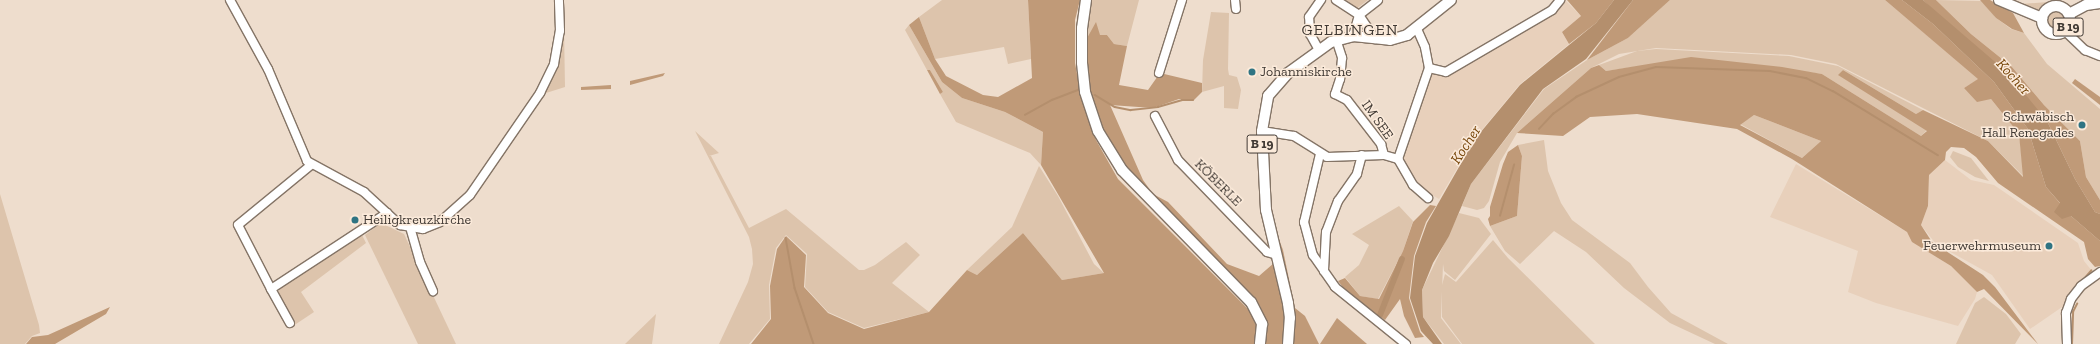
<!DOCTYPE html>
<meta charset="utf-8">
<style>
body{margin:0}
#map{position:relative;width:2100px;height:344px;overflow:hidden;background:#eeddcd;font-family:"Zilla Slab",serif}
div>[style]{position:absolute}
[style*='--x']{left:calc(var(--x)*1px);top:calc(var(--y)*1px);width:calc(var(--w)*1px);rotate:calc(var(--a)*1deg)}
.built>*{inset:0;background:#e8d0bb}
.green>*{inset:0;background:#ddc4ac}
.round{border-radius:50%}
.forest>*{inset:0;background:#c09a78}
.water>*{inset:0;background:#b48f6d}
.stream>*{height:1.5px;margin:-0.75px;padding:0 0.75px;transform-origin:0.75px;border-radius:0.75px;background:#b48f6d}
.canal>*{height:6px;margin:-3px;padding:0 3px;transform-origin:3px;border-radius:3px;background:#b48f6d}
.roads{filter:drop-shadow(1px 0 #847466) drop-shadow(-1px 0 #847466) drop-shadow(0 1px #847466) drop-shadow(0 -1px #847466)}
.minor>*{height:8px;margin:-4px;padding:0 4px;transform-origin:4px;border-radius:4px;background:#fff}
.major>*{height:10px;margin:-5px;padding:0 5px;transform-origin:5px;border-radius:5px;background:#fff}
.major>.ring{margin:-5px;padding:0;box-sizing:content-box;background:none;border:10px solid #fff;border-radius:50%}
.dots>*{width:11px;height:11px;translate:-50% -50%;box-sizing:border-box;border:2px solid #fbeada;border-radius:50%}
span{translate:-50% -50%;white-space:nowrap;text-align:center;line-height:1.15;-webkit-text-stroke:3px #fbeada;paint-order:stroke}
.shield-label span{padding:1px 3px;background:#fbeada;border:1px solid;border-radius:3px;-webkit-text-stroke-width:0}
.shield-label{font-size:13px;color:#403933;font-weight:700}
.poi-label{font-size:14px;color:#403933}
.left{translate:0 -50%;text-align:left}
.right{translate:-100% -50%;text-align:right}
.street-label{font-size:14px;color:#403933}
.water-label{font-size:15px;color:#77460a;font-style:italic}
.quarter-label{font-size:16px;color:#403933;letter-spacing:1px}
</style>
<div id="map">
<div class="built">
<i style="clip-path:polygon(1565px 0,1581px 16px,1562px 32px,1569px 44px,1520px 84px,1475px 138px,1439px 199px,1425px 191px,1401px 160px,1433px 71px,1449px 74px,1549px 14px)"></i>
<i style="clip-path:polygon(1945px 160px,1971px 180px,1994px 185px,2078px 243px,2084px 261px,2092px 271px,2065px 305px,2030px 329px,1992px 275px,1936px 244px,1921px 225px,1928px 206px,1929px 175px)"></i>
<i style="clip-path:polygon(1796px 164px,1907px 232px,1913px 242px,1951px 266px,1977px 292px,1975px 299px,1958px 326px,1876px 303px,1848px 292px,1858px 251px,1770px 217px)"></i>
</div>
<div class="green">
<i style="clip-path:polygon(942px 0,1028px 0,1031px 59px,1008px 64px,1004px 47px,935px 59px,919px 17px)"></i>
<i style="clip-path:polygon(1089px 0,1139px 0,1127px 46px,1114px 44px,1107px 35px,1086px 40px)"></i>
<i style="clip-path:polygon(1343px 0,1368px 0,1356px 9px)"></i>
<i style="clip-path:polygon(1670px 0,1885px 0,1979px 79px,1964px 88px,1991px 99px,2019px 134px,2024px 177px,1988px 141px,1836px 64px,1791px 55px,1656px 48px,1619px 54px,1591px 68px,1517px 133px,1500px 162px,1489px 201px,1484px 208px,1477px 210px,1462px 206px,1471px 184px,1544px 89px,1587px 60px,1628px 38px)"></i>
<i style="clip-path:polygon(1936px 0,1983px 1px,1996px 18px,2011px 29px,2024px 33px,2047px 64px,2100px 109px,2100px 200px,2086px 177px,2080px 141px,2044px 105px,2012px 67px,1971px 34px)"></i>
<i style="clip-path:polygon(2048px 2px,2037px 10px,2021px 6px,2021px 4px)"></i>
<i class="round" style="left:2045px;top:8px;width:22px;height:22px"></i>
<i style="clip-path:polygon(1211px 12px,1229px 13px,1228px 69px,1229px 75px,1237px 77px,1241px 90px,1238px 109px,1224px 108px,1224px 86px,1202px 92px,1203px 60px)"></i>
<i style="clip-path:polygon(909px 25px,942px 82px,962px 98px,1005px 112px,1043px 132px,1041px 165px,1030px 153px,956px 122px,940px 94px,943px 92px,930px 70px,927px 70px,905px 30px)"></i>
<i style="clip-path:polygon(564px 29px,565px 87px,546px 93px,546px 89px)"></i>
<i style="clip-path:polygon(1656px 49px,1789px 56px,1838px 66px,1923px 110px,1916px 114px,1843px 70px,1839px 75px,1927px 130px,1921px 136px,1822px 74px,1748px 64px,1640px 66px,1606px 71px,1599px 65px,1637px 51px)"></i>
<i style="clip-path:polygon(1754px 115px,1821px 141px,1802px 158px,1740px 124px)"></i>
<i style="clip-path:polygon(695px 131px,719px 153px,709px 156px,711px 156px,749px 228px,786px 209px,859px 270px,864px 270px,875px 265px,906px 242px,920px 255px,892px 283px,929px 312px,864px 328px,828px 312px,805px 287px,807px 254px,786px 235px,776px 248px,769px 285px,770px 319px,749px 344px,719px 344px,748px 282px,753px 264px,752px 249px,749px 237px)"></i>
<i style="clip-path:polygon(1544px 140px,1548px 171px,1561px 203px,1572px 220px,1630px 263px,1648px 287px,1671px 313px,1728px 344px,1715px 344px,1670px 323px,1624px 288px,1586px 252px,1554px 231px,1520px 264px,1505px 251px,1490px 226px,1517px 216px,1522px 156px,1518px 145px)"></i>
<i style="clip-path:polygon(1953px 151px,1971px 158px,1989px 181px,1975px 177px,1958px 167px,1950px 157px)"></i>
<i style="clip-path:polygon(1039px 166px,1058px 196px,1094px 264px,1104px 273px,1062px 280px,1023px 233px,977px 275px,967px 270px,1012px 227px)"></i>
<i style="clip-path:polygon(0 194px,39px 325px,40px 333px,32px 336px,25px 344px,0 344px)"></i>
<i style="clip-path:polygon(1399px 206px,1413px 221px,1403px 251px,1378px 299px,1360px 296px,1345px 277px,1359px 265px,1369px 245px,1352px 234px)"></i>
<i style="clip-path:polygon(1459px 213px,1479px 218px,1491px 234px,1455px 280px,1444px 271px,1443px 264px,1441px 318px,1461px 344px,1444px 344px,1423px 317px,1422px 290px)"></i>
<i style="clip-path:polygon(381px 223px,404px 234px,456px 344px,418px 344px,365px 235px)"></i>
<i style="clip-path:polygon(361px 233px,366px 243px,301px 292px,314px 312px,293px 326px,278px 294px,280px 287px)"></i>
<i style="clip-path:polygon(1493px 240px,1508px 258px,1595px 344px,1462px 344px,1442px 317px,1442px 285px,1445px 274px,1456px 282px)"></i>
<i style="clip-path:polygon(1984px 297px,2006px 314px,2021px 334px,2015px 344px,1956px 344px,1975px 303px)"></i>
<i style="clip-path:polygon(656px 314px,652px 344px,625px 344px)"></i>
</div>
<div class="forest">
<i style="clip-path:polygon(1028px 0,1080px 0,1075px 20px,1075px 63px,1080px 90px,1096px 140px,1118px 179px,1250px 311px,1257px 328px,1254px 344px,751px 344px,771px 319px,770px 286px,777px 249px,786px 236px,806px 255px,804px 287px,828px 313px,864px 329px,929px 312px,967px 270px,977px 275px,1023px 233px,1062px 280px,1104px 273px,1041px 165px,1043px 132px,1005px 112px,962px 98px,942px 82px,909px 25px,919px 17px,935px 59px,946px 76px,983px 95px,998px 97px,1032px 78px)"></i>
<i style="clip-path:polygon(1567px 0,1614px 0,1596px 23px,1569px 44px,1562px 32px,1581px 16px)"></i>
<i style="clip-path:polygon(1633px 0,1670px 0,1628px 38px,1587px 60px)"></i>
<i style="clip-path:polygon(evenodd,1885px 0,1902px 0,1933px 24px,1994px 82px,2028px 129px,2046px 187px,2071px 216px,2100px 241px,2100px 266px,2095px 267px,2088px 259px,2084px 242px,1998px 183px,1976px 157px,1964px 148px,1951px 147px,1946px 152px,1945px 160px,1929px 175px,1928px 206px,1921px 225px,1932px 242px,1983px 275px,1995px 287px,2038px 344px,1984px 289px,1977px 292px,1951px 266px,1912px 242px,1907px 232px,1792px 159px,1737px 129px,1637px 114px,1590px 117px,1563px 136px,1517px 133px,1591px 68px,1599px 65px,1606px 71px,1691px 57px,1782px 67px,1822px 74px,1921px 136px,1927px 131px,1838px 75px,1843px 70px,1916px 114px,1923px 110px,1988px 141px,2023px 177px,2019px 134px,1991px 99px,1977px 102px,1964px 88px,1978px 79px,1885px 0,1754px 115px,1821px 141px,1802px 158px,1740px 125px,1754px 115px)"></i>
<i style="clip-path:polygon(1923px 0,1936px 0,1971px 34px,2012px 67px,2044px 105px,2080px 141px,2086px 177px,2100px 200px,2100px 214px,2095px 212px,2075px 179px,2047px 121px)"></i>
<i style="clip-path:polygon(1980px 0,1990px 0,2013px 13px,2024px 33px,2012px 29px,1996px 18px)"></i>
<i style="clip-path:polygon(1096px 22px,1100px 35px,1107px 35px,1114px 44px,1127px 46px,1119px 85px,1148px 90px,1160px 73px,1202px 83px,1202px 92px,1194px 100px,1179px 99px,1153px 108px,1110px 105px,1143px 180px,1153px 194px,1168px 202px,1227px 264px,1259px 276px,1274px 263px,1284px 308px,1285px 327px,1282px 344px,1265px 344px,1267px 328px,1260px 306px,1128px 172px,1108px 144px,1093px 106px,1086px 73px,1086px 40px)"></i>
<i style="clip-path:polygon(927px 70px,930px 70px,943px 92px,940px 94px)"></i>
<i style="clip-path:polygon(665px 73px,663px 76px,630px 85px,630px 81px)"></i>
<i style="clip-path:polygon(2075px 79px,2100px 97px,2100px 105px,2072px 83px)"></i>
<i style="clip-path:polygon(611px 85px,611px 89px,581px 90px,581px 87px)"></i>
<i style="clip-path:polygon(1518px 145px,1522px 156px,1517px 216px,1490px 226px,1488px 219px,1490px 216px,1490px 207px,1503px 164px,1508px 152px)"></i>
<i style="clip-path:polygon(1430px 205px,1436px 206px,1426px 222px,1414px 256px,1409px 298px,1420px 332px,1424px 337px,1415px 338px,1404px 316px,1400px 299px,1385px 320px,1351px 297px,1338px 281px,1345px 278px,1360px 296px,1379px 299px,1403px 251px,1413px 222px)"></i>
<i style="clip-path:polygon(1273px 223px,1283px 250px,1295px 308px,1305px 316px,1319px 344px,1291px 344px)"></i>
<i style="clip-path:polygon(110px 307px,106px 314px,55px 344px,26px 344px,32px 337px,48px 335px)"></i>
<i style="clip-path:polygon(1337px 318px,1367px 344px,1320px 344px)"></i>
</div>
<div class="water">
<i style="clip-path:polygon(1614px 0,1633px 0,1586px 59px,1543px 89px,1471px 184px,1449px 236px,1433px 263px,1422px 290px,1423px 317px,1442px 344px,1433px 344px,1421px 331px,1410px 298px,1415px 256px,1427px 223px,1475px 139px,1520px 85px,1596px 23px)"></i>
<i style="clip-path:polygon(1902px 0,1923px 0,2008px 73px,2047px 121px,2075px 179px,2095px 212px,2100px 214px,2100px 241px,2071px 216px,2062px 219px,2054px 212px,2060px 203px,2046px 187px,2028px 129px,1994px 82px,1933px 24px)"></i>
</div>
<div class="stream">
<i style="--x:1095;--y:95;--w:23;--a:31"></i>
<i style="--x:1115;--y:107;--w:16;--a:11"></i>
<i style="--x:1131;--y:110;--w:27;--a:-6"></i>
<i style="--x:1158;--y:107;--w:25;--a:-16"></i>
<i style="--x:1182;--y:100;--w:11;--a:0"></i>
<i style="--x:1025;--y:115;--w:31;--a:-29"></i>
<i style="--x:1052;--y:100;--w:28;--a:-21"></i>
<i style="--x:1539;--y:129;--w:21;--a:-47"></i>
<i style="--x:1553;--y:114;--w:29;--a:-36"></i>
<i style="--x:1576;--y:97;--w:47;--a:-24.9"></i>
<i style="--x:1619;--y:77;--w:38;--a:-15"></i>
<i style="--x:1656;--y:67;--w:114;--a:2"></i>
<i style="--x:1770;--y:71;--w:37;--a:11"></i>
<i style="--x:1806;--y:78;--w:30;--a:26"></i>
<i style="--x:1833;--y:91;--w:123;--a:31.4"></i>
<i style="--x:1500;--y:216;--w:53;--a:-74.6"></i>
<i style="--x:786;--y:238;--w:51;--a:79.8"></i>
<i style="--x:795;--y:288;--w:59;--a:71.3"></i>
<i style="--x:2084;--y:279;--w:11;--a:-49"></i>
<i style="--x:2072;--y:344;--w:32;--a:-88"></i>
<i style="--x:2073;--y:312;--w:9;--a:-63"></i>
</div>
<div class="canal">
<i style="--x:1380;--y:315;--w:60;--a:-68.6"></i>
</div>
<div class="roads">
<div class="minor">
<i style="--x:230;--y:0;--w:79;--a:61.2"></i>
<i style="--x:268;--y:69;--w:100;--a:67"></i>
<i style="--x:307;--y:161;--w:65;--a:28.5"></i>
<i style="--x:364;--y:192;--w:49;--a:42.5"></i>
<i style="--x:400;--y:225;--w:23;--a:10"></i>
<i style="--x:423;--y:229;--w:18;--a:-22"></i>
<i style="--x:440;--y:222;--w:40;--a:-42"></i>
<i style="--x:470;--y:195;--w:124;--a:-55.5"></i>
<i style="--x:540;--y:93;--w:32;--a:-64"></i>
<i style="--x:554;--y:64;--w:34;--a:-80"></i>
<i style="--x:560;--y:31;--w:31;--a:-92"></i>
<i style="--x:1235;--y:0;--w:9;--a:84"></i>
<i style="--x:1336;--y:0;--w:27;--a:33"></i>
<i style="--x:1359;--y:15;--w:29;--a:56"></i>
<i style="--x:2065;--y:31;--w:28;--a:44"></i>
<i style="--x:2085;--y:50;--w:16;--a:22"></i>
<i style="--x:1353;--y:36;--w:22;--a:-74"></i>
<i style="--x:1359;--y:15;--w:24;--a:-38"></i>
<i style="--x:1336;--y:39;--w:20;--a:72"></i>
<i style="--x:1342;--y:58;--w:21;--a:95"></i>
<i style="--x:1340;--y:79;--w:16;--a:108"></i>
<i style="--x:1335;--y:94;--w:13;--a:27"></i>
<i style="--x:1347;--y:100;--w:56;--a:52.3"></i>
<i style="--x:1381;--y:144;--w:11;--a:75"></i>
<i style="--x:1319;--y:50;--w:18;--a:-119"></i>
<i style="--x:1310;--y:34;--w:17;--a:-93"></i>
<i style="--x:1309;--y:17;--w:21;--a:-55"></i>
<i style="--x:1429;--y:68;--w:17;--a:13"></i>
<i style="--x:1446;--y:72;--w:123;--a:-30.3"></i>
<i style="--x:1552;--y:10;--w:13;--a:-51"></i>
<i style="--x:1159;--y:73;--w:77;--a:-72.5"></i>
<i style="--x:1155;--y:116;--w:50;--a:62.4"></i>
<i style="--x:1178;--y:160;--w:128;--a:45.9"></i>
<i style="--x:1267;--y:252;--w:10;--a:17"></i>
<i style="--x:1262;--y:131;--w:32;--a:9"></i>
<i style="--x:1294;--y:136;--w:39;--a:32"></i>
<i style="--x:1327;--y:157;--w:57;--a:-2"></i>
<i style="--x:1384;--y:155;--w:15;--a:16"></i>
<i style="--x:1398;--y:159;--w:30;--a:60"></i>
<i style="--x:1413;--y:185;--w:20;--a:41"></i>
<i style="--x:1320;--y:154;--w:70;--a:103.2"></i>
<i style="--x:1304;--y:222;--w:34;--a:75"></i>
<i style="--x:1313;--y:255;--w:19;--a:55"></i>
<i style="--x:1362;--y:155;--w:20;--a:105"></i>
<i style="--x:1357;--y:174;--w:33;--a:125"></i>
<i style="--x:1338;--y:201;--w:33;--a:111"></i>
<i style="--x:1326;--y:232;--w:39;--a:93"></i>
<i style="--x:1324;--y:271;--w:19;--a:55"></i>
<i style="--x:1335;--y:287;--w:91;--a:38.8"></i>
<i style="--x:1398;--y:159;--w:96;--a:-71.2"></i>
<i style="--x:1429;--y:68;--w:21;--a:-101"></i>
<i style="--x:1425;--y:47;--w:20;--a:-114"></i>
<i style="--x:311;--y:165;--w:94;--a:140.6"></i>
<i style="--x:238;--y:225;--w:72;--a:62.7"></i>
<i style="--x:271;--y:289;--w:139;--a:-33.2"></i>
<i style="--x:410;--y:227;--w:36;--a:74"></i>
<i style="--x:420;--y:262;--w:32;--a:66"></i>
<i style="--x:271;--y:289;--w:39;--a:61"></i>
<i style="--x:2067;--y:344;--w:31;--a:-92"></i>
<i style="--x:2066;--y:313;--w:15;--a:-70"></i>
<i style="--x:2071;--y:299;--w:16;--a:-52"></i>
<i style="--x:2081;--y:286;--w:24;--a:-36"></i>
</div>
<div class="major">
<i style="--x:1086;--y:0;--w:28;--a:98"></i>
<i style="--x:1082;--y:28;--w:35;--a:90"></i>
<i style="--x:1082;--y:63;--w:29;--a:84"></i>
<i style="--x:1085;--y:92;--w:41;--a:71.6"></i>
<i style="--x:1098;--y:131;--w:46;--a:58.4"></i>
<i style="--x:1122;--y:170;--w:185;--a:45.7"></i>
<i style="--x:1251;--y:302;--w:25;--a:63"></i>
<i style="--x:1262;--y:324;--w:20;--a:96"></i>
<i style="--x:1999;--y:0;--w:47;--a:22.7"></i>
<i class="ring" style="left:2042px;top:6px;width:18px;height:18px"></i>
<i style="--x:2069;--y:14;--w:19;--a:-28"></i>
<i style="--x:2086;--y:5;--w:14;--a:-8"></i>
<i style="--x:1288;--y:344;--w:26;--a:-86"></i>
<i style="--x:1290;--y:318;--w:15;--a:-98"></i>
<i style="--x:1288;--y:303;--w:96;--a:-103.3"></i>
<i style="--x:1266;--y:210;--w:19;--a:-93"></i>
<i style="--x:1265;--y:191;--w:60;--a:-92.9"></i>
<i style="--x:1262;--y:131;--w:36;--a:-80"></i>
<i style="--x:1268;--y:96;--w:30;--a:-49"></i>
<i style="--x:1288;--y:73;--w:53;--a:-35.8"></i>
<i style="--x:1331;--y:42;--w:23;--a:-15"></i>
<i style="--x:1353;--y:36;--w:37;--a:6"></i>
<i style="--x:1390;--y:40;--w:18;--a:-16"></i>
<i style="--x:1407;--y:35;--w:56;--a:-38.5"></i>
</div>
</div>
<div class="dots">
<i style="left:1252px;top:72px;background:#2f7483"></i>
<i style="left:2082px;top:125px;background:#2f7483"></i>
<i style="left:355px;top:220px;background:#2f7483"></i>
<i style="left:2049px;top:246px;background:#2f7483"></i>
</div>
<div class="shield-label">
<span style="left:2068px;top:27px">B 19</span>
<span style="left:1262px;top:144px">B 19</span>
</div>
<div class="poi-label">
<span class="left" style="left:1260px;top:72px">Johanniskirche</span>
<span class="right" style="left:2074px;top:125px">Schwäbisch<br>Hall Renegades</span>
<span class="left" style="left:363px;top:220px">Heiligkreuzkirche</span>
<span class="right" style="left:2041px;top:246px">Feuerwehrmuseum</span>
</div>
<div class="street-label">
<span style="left:1377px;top:120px;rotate:55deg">IM SEE</span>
<span style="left:1218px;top:183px;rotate:45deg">KÖBERLE</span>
</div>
<div class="water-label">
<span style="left:2013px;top:77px;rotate:48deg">Kocher</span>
<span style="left:1466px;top:145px;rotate:-57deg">Kocher</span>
</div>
<div class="quarter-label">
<span style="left:1350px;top:30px">GELBINGEN</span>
</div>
</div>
